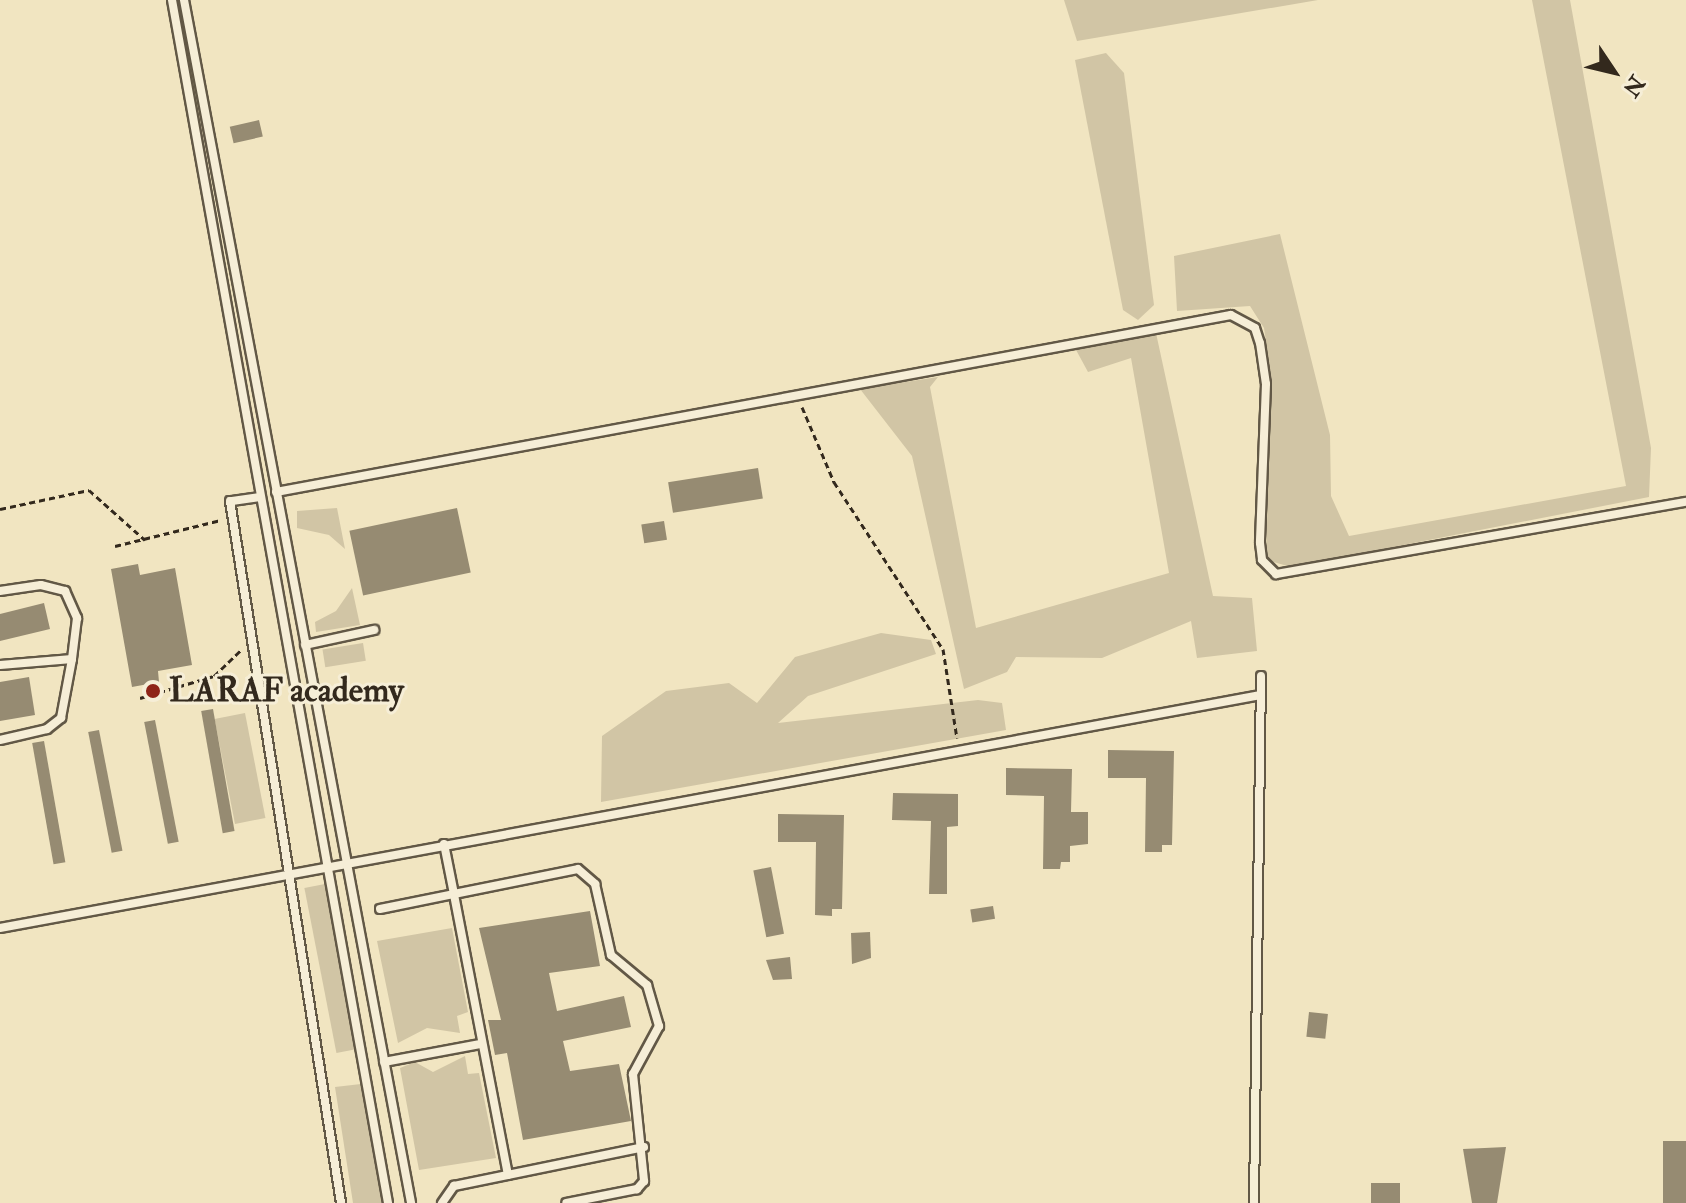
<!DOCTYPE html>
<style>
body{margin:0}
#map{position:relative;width:1686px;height:1203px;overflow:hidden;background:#f1e5c1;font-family:"IM FELL Double Pica",serif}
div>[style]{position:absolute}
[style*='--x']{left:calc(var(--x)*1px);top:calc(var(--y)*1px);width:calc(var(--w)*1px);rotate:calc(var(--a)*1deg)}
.green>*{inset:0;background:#d1c5a5;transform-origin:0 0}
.building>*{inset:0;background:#968b72;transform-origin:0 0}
.path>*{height:3px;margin-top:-1.5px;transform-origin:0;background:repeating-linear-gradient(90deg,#33291d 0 6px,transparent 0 10px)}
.roads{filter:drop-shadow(2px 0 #625846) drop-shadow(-2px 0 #625846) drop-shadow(0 2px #625846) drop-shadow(0 -2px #625846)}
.lane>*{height:8px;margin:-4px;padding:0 4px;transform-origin:4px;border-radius:4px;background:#f6eed7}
.dots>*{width:22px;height:22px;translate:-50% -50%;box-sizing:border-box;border:4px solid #f6eed7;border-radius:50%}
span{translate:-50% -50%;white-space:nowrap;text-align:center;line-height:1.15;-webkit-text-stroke:6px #f6eed7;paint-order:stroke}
.poi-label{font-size:34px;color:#33291d;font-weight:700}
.left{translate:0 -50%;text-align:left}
.north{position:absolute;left:1574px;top:32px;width:80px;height:80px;-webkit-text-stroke:6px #f6eed7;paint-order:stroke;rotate:125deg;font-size:22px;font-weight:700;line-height:32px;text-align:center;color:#33291d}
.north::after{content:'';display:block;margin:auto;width:28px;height:36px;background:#33291d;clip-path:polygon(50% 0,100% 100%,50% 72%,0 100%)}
</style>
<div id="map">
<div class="green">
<i style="clip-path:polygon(1064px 0,1318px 0,1077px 41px)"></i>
<i style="clip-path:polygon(1532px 0,1570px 0,1651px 448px,1649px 497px,1291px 567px,1266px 560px,1271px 376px,1264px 328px,1250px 306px,1177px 311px,1174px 256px,1280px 234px,1330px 435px,1331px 496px,1349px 536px,1626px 486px)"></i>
<i style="clip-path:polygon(1106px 53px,1124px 73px,1154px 305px,1138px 320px,1123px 310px,1075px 60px)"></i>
<i style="clip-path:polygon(1156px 333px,1213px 596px,1252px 598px,1257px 651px,1197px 658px,1191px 621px,1102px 658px,1016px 657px,1007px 672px,964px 689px,912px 456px,860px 389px,938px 377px,930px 387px,976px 628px,1169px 573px,1131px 358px,1088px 372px,1075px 348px)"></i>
<i style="clip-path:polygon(337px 508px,345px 549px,329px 535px,297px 528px,297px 511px)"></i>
<i style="clip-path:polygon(352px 588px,360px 625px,316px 632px,315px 622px,336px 611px)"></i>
<i style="clip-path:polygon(881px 633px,931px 640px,936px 654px,808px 696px,778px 723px,978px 700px,1002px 703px,1006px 730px,601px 802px,602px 736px,666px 691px,729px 683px,757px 703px,795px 657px)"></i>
<i style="left:363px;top:643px;width:18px;height:41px;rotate:81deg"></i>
<i style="left:245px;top:713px;width:107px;height:31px;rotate:79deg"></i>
<i style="left:325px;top:884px;width:168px;height:21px;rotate:79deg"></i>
<i style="clip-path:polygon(452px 928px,468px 1012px,457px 1016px,460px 1033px,427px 1028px,398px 1043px,377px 941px)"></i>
<i style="clip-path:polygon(465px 1056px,468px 1074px,479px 1073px,496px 1158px,419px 1170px,400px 1068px,415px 1062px,433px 1072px)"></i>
<i style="clip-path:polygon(361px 1084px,384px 1203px,353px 1203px,335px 1087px)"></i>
</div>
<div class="building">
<i style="left:259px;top:120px;width:17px;height:30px;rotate:77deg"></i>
<i style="left:758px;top:468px;width:31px;height:91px;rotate:81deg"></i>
<i style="left:457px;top:508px;width:66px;height:110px;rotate:78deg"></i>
<i style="left:664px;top:521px;width:19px;height:23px;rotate:81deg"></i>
<i style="clip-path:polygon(138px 564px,140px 575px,175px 568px,192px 665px,158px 671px,159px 682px,132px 687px,111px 569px)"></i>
<i style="clip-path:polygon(44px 603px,50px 629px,0 641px,0 614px)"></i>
<i style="clip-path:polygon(29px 677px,35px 715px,0 721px,0 682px)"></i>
<i style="left:213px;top:709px;width:124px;height:12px;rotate:80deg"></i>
<i style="left:155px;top:720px;width:124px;height:11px;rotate:79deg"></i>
<i style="left:99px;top:730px;width:123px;height:11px;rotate:79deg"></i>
<i style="left:44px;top:741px;width:123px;height:12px;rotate:80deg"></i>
<i style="clip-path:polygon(1108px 750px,1174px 751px,1172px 845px,1162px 845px,1162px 852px,1145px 852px,1146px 778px,1108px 778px)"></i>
<i style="clip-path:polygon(1006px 768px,1072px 769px,1071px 812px,1088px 812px,1088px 844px,1070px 846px,1070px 862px,1061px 862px,1060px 869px,1043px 869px,1044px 796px,1006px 795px)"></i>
<i style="clip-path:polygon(893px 793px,958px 794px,958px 826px,947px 827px,947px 894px,929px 894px,931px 821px,892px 820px)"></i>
<i style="clip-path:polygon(778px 814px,844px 815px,842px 909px,832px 909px,832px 916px,815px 915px,816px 842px,778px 842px)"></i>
<i style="left:771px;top:867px;width:68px;height:18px;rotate:79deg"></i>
<i style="left:993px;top:906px;width:13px;height:23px;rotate:81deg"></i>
<i style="clip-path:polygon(590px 911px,600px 966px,549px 973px,557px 1011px,624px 996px,631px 1027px,563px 1041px,570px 1071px,619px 1064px,631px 1121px,523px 1140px,507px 1053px,495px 1055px,488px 1020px,501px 1020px,479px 928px)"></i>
<i style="clip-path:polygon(870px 932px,871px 958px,852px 964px,851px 933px)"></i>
<i style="clip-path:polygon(790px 957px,792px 979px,773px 980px,766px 960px)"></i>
<i style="left:1309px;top:1012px;width:19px;height:25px;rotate:6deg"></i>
<i style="left:1663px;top:1141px;width:23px;height:62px"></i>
<i style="clip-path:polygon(1506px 1147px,1497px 1203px,1472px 1203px,1463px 1149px)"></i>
<i style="left:1371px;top:1183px;width:29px;height:20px"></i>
</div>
<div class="path">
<i style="--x:802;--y:407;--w:82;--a:66.9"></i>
<i style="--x:834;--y:482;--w:199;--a:56.9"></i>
<i style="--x:943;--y:649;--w:90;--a:81.1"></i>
<i style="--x:0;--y:509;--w:91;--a:-12.1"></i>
<i style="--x:89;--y:490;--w:75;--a:41.8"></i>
<i style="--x:115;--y:546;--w:109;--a:-13.8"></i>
<i style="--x:140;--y:698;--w:77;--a:-16.6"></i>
<i style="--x:214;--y:676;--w:40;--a:-44"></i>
</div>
<div class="roads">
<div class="lane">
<i style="--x:172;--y:0;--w:1222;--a:79.82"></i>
<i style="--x:184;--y:0;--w:1224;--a:79.31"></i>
<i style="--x:276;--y:492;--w:971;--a:-10.5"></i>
<i style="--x:1231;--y:315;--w:27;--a:28"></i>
<i style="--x:1255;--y:328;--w:16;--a:72"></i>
<i style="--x:1260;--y:343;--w:41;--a:81.7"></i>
<i style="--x:1266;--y:384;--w:159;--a:92.2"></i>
<i style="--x:1260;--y:543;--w:17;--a:83"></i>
<i style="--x:1262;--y:560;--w:20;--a:45"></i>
<i style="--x:1276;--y:574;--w:416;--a:-10"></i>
<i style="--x:260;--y:497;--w:30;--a:172"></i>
<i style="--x:230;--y:501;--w:711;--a:81.01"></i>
<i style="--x:0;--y:591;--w:41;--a:-8.3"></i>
<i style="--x:41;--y:585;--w:25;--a:14"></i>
<i style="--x:65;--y:591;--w:30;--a:66"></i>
<i style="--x:77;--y:618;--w:41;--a:97"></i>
<i style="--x:72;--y:659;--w:72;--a:175.2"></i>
<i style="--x:305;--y:645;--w:71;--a:-12.3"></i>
<i style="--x:0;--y:740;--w:48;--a:-13.2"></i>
<i style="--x:47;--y:729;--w:18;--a:-38"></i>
<i style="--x:61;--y:718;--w:60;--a:-79.4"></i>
<i style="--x:380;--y:909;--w:76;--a:-11.5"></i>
<i style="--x:454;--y:894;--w:51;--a:-101.3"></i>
<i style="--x:0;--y:928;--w:1282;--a:-10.47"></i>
<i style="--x:384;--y:1062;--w:98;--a:-10.6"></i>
<i style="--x:508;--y:1175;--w:286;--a:-100.9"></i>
<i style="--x:454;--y:894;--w:126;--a:-11.4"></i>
<i style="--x:578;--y:869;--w:23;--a:41"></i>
<i style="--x:595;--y:884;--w:73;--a:77.3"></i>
<i style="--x:611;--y:955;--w:47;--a:39.8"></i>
<i style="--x:647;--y:985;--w:43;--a:73.7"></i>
<i style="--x:659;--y:1026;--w:55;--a:118.4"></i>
<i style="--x:633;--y:1074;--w:108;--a:84.1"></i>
<i style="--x:644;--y:1181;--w:11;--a:131"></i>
<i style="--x:637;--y:1189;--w:72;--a:168.8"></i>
<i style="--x:442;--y:1203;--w:21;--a:-55"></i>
<i style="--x:454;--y:1186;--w:194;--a:-11.6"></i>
<i style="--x:1254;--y:1203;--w:527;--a:-89.24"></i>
</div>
</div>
<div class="dots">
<i style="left:153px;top:691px;background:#8f2418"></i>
</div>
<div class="poi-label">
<span class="left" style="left:169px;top:691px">LARAF academy</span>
</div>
<div class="north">N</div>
</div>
